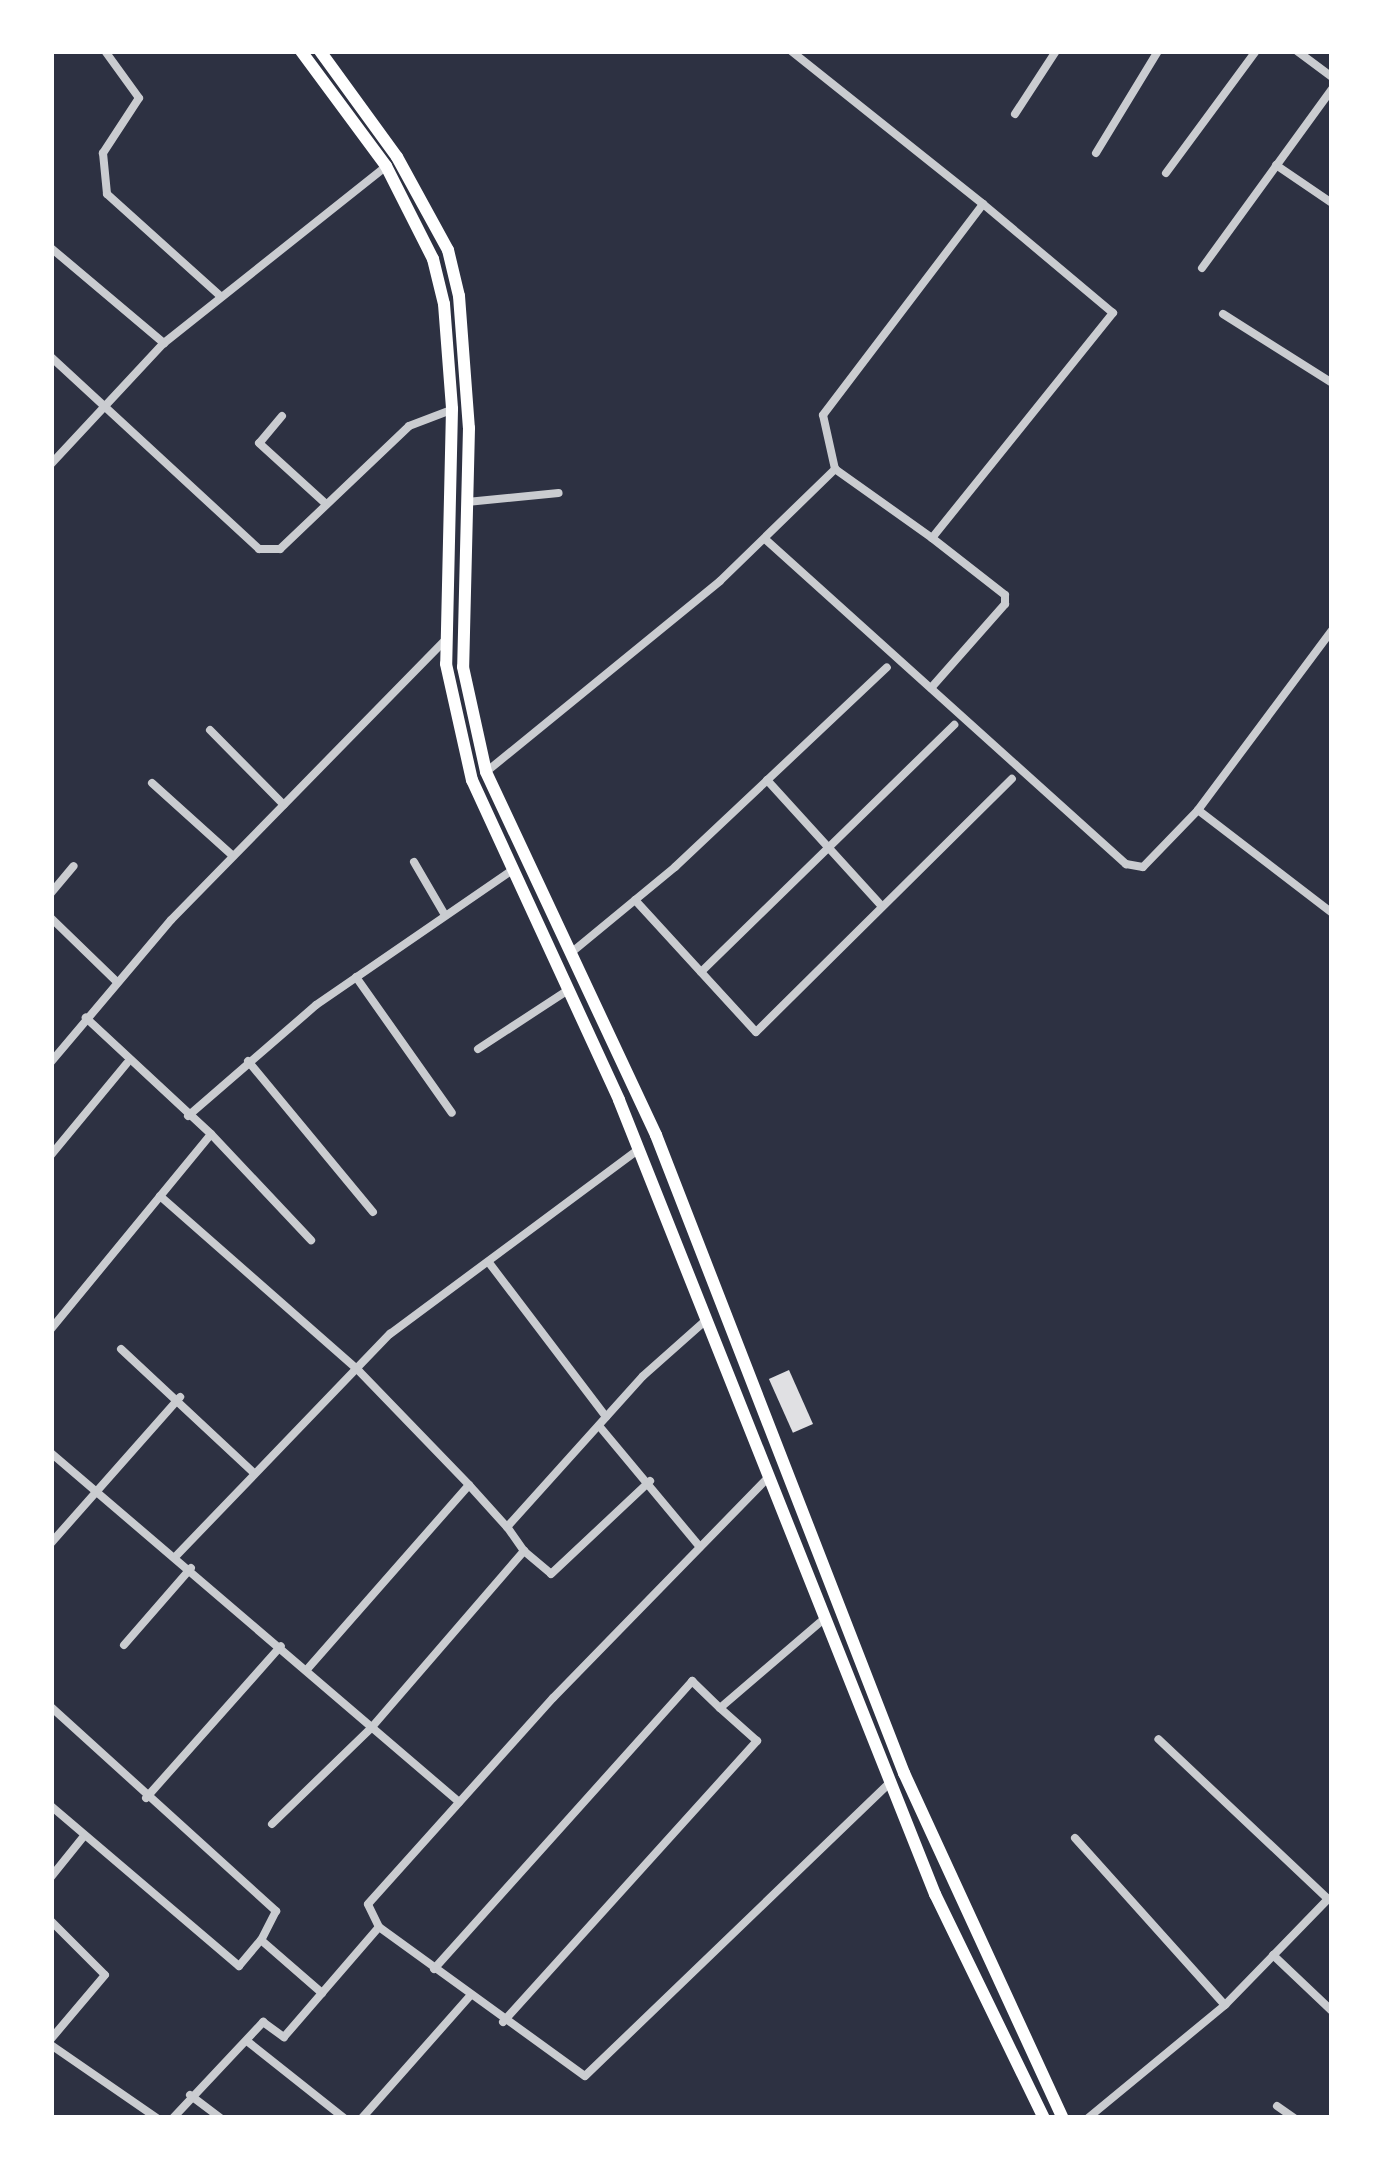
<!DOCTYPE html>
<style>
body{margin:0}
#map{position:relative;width:1383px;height:2169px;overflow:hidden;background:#2d3142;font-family:Poppins,sans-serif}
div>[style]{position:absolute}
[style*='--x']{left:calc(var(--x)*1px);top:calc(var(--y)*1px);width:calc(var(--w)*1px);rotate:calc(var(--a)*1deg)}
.building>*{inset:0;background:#e0e0e3;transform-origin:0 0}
.minor>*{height:8px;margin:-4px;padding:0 4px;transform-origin:4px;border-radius:4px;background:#caccd0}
.trunk>*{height:12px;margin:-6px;padding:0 6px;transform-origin:6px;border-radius:6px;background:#fff}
span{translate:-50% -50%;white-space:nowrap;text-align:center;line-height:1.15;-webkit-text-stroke:12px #fff;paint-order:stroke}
.frame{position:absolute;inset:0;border:54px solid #fff;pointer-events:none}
</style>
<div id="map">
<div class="building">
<i style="left:789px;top:1370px;width:59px;height:22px;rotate:66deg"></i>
</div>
<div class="minor">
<i style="--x:105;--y:51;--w:58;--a:54.1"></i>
<i style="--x:139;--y:98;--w:66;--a:123.2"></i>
<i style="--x:103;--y:153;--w:41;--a:84.4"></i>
<i style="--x:107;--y:194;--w:151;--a:42"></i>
<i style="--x:1297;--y:51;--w:44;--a:36.6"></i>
<i style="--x:1015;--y:114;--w:75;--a:-56.9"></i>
<i style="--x:1096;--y:153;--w:119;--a:-58.7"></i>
<i style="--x:1276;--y:165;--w:68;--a:34.2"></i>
<i style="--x:1166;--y:173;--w:152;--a:-53.6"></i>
<i style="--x:51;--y:248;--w:148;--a:40.1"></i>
<i style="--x:1202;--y:268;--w:221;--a:-54"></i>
<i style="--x:1223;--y:314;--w:129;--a:32.3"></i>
<i style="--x:51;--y:357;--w:283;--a:42.7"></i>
<i style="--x:259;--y:549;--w:21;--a:0"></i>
<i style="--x:280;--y:549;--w:178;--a:-43.6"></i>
<i style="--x:409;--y:426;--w:45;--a:-20.9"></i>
<i style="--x:282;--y:416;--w:35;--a:130"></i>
<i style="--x:259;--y:443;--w:91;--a:42.3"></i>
<i style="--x:51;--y:464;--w:166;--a:-47"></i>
<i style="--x:164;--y:343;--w:283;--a:-38.5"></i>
<i style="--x:835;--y:469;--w:119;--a:35.4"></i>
<i style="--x:932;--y:538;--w:289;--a:-51.2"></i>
<i style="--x:1113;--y:313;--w:170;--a:-140"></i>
<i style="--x:467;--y:502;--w:92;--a:-5.6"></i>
<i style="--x:765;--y:539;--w:486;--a:42"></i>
<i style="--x:1126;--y:864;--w:17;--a:10"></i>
<i style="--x:1143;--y:867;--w:79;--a:-46"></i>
<i style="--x:1198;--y:810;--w:224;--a:-53.3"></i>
<i style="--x:931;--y:688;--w:112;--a:-48.6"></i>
<i style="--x:1005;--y:604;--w:9;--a:-90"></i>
<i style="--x:1005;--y:595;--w:93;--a:-142"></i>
<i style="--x:210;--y:730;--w:105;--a:45.4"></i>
<i style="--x:486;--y:772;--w:302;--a:-39.2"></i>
<i style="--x:720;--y:581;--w:161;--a:-44.2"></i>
<i style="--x:835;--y:469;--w:55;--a:-102.5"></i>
<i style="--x:823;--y:415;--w:265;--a:-52.8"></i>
<i style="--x:983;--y:204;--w:246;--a:-141.4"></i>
<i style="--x:767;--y:780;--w:168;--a:47.7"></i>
<i style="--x:152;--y:783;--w:109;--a:42"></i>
<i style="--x:1198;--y:810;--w:169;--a:37.5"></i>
<i style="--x:414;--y:862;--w:61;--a:59.7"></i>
<i style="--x:51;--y:893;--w:35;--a:-50"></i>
<i style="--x:635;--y:900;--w:179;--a:47.5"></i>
<i style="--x:756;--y:1032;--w:360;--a:-44.7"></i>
<i style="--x:51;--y:918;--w:91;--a:44.1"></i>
<i style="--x:572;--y:952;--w:134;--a:-39.5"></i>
<i style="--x:675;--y:867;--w:291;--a:-43.3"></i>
<i style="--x:701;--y:972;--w:354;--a:-44.3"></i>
<i style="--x:356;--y:977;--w:166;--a:54.8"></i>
<i style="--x:478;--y:1049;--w:108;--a:-33.2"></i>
<i style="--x:248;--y:1061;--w:196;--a:50.4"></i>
<i style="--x:51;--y:1062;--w:186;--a:-49.8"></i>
<i style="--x:171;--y:920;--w:393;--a:-45.6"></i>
<i style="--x:188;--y:1116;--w:169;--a:-40.9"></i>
<i style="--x:316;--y:1005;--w:237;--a:-34.5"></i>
<i style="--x:211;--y:1134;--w:146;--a:46.7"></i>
<i style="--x:51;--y:1155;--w:119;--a:-50.4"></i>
<i style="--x:160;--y:1196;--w:264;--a:41.3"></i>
<i style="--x:358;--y:1370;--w:160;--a:46"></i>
<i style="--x:469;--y:1485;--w:244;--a:131.3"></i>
<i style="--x:490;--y:1264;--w:192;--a:52.8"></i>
<i style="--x:51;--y:1329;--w:252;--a:-50.6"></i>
<i style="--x:211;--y:1134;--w:171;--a:-137.1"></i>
<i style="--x:121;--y:1349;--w:179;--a:43"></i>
<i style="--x:600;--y:1427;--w:156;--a:50.2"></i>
<i style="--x:51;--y:1453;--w:537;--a:40.54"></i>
<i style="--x:469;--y:1485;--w:57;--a:47.9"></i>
<i style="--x:51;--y:1543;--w:195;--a:-48.5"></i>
<i style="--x:524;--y:1551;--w:35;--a:40"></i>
<i style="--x:551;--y:1574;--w:136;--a:-43.2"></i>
<i style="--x:177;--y:1555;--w:307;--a:-46.1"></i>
<i style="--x:390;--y:1334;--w:309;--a:-36.6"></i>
<i style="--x:124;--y:1645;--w:102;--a:-49"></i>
<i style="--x:51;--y:1707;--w:304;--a:42.2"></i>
<i style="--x:276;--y:1911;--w:33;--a:117"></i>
<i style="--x:261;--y:1940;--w:81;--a:41"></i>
<i style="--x:322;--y:1993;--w:87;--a:-49.2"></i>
<i style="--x:379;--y:1927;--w:254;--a:35.9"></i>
<i style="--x:585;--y:2076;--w:424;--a:-43.9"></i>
<i style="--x:146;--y:1798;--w:203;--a:-48.4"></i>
<i style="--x:51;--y:1806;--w:247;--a:40.4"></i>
<i style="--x:239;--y:1966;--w:34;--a:-50"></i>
<i style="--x:272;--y:1824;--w:139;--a:-44.1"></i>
<i style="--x:372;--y:1727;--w:233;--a:-49.2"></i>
<i style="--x:524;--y:1551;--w:29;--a:-125"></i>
<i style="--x:507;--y:1527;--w:203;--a:-48"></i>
<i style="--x:643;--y:1376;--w:84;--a:-41.6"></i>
<i style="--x:1075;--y:1838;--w:224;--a:48.1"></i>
<i style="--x:51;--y:1877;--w:53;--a:-51.2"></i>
<i style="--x:51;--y:1921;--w:76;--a:45"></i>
<i style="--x:105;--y:1975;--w:84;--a:130.2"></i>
<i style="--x:379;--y:1927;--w:25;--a:-116"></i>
<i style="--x:368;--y:1904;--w:277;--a:-48.1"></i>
<i style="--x:553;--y:1698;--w:308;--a:-45.7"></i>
<i style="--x:1273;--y:1955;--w:81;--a:43.5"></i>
<i style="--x:434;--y:1969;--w:387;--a:-48.1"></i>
<i style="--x:692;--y:1681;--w:39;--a:44"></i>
<i style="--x:503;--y:2022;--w:379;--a:-47.9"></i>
<i style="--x:757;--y:1741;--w:50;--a:-138.3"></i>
<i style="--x:720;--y:1708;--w:138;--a:-40.6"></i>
<i style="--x:247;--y:2041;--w:124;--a:38.4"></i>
<i style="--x:51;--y:2045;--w:129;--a:34.6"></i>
<i style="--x:190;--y:2095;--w:38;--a:37"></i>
<i style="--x:1277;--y:2106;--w:21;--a:35"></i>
<i style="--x:173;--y:2118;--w:132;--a:-46.8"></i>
<i style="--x:263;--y:2022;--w:26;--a:36"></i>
<i style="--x:284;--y:2037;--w:58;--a:-49.2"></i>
<i style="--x:362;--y:2118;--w:163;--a:-48.5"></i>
<i style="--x:1088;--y:2118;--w:178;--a:-39.5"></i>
<i style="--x:1225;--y:2005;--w:148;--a:-45.8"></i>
<i style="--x:1328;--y:1899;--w:233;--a:-136.7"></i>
</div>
<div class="trunk">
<i style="--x:301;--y:51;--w:143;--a:53.5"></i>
<i style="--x:386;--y:166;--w:104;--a:63.2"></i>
<i style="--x:433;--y:259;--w:46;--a:76.3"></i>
<i style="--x:444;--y:304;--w:105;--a:85.6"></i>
<i style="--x:452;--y:409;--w:255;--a:91.3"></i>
<i style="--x:446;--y:664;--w:119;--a:77.4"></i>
<i style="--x:472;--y:780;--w:352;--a:65.3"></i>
<i style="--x:619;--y:1100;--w:855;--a:68.3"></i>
<i style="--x:935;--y:1894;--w:249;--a:64.1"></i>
<i style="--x:320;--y:51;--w:131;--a:54"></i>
<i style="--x:397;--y:157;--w:106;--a:61.3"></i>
<i style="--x:448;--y:250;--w:47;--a:76.6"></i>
<i style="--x:459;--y:296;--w:132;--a:85.7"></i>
<i style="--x:469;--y:428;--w:239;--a:91.4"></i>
<i style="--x:463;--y:667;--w:107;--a:77.6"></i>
<i style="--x:486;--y:772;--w:401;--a:64.9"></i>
<i style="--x:656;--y:1135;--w:685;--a:68.76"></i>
<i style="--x:904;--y:1773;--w:380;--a:65.3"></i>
</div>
<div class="frame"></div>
</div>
